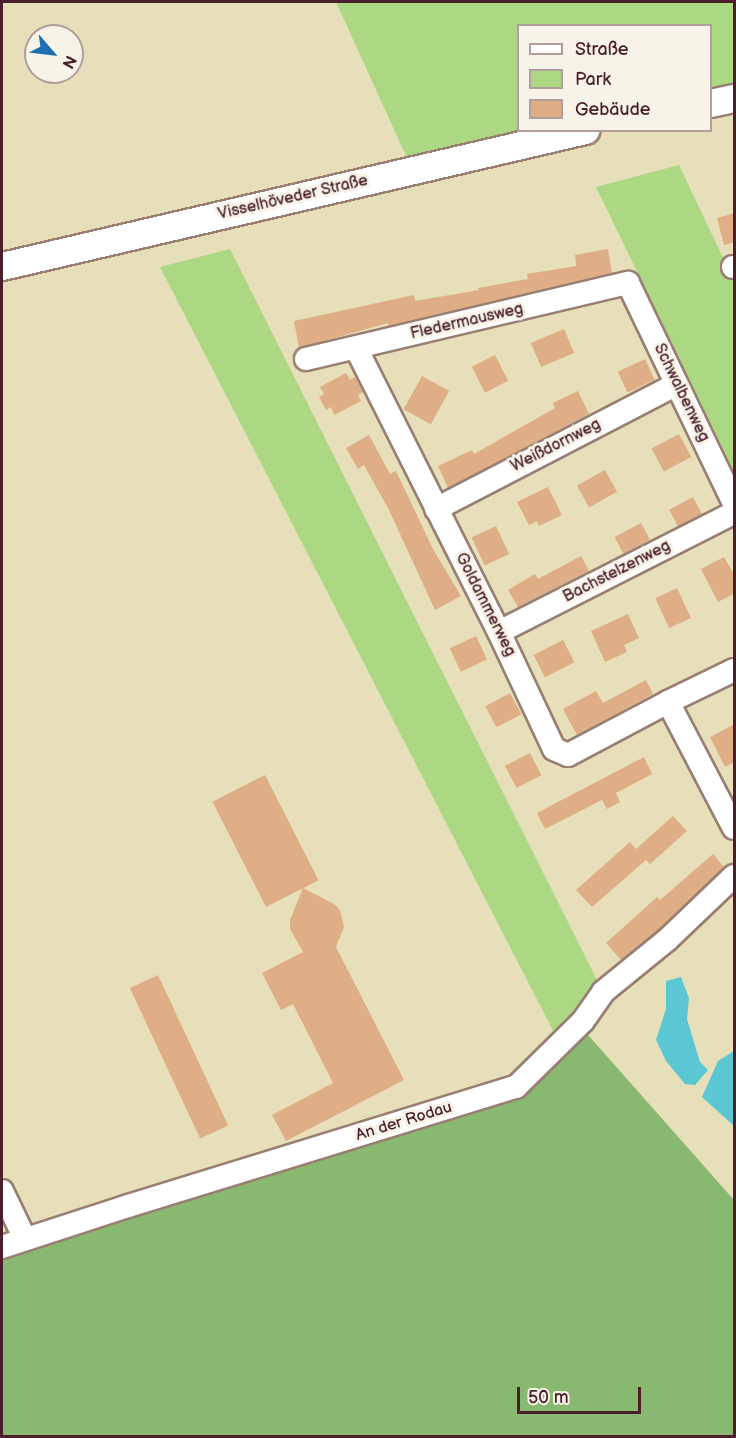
<!DOCTYPE html>
<meta charset="utf-8">
<style>
body{margin:0}
#map{position:relative;width:736px;height:1438px;overflow:hidden;background:#e6dfba;font-family:"Balsamiq Sans",sans-serif}
div>[style]{position:absolute}
[style*='--x']{left:calc(var(--x)*1px);top:calc(var(--y)*1px);width:calc(var(--w)*1px);rotate:calc(var(--a)*1deg)}
.green>*{inset:0;background:#acd783}
.forest>*{inset:0;background:#89b871}
.water>*{inset:0;background:#5ac7d2}
.building>*{inset:0;background:#dfae86;transform-origin:0 0}
.roads{filter:drop-shadow(2px 0 #987f72) drop-shadow(-2px 0 #987f72) drop-shadow(0 2px #987f72) drop-shadow(0 -2px #987f72)}
.minor>*{height:22px;margin:-11px;padding:0 11px;transform-origin:11px;border-radius:11px;background:#fff}
.major>*{height:27px;margin:-13.5px;padding:0 13.5px;transform-origin:13.5px;border-radius:13.5px;background:#fff}
span{translate:-50% -50%;white-space:nowrap;text-align:center;line-height:1.15;-webkit-text-stroke:6px #f7f3e8;paint-order:stroke}
.street-label{font-size:16px;color:#4a1f2b}
.frame{position:absolute;inset:0;border:3px solid #4a1f2b;pointer-events:none}
.legend{position:absolute;left:517px;top:24px;width:195px;height:108px;box-sizing:border-box;background:#f7f3e8;border:2px solid #b29e9c;margin:0;padding:8px 10px;list-style:none;font-size:18px;color:#4a1f2b}
.legend li{display:flex;align-items:center;gap:12px;height:30px}
.legend b{width:30px;border:2px solid #b29e9c}
.north{position:absolute;left:24px;top:24px;width:60px;height:60px;box-sizing:border-box;background:#f7f3e8;border:2px solid #b29e9c;border-radius:50%;rotate:118deg;font-size:16px;font-weight:700;line-height:24px;text-align:center;color:#4a1f2b}
.north::after{content:'';display:block;margin:auto;width:21px;height:27px;background:#1f6fb2;clip-path:polygon(50% 0,100% 100%,50% 72%,0 100%)}
.scale{position:absolute;left:517px;top:1387px;width:124px;height:27px;box-sizing:border-box;border:3px solid #4a1f2b;border-top:0;padding-left:8px;font-size:18px;line-height:21px;white-space:nowrap;color:#4a1f2b;-webkit-text-stroke:4px #f7f3e8;paint-order:stroke}
</style>
<div id="map">
<div class="green">
<i style="clip-path:polygon(336px 2px,734px 2px,734px 93px,711px 99px,710px 26px,518px 26px,518px 130px,585px 131px,413px 171px)"></i>
<i style="clip-path:polygon(679px 165px,734px 281px,734px 471px,596px 187px)"></i>
<i style="clip-path:polygon(230px 249px,603px 992px,560px 1044px,160px 267px)"></i>
</div>
<div class="forest">
<i style="clip-path:polygon(581px 1027px,734px 1200px,734px 1436px,2px 1436px,2px 1257px,517px 1089px)"></i>
</div>
<div class="water">
<i style="clip-path:polygon(681px 977px,689px 998px,687px 1019px,700px 1062px,708px 1070px,695px 1085px,685px 1084px,666px 1061px,656px 1040px,666px 1009px,666px 981px)"></i>
<i style="clip-path:polygon(734px 1051px,734px 1126px,702px 1097px,718px 1061px)"></i>
</div>
<div class="building">
<i style="clip-path:polygon(735px 213px,735px 242px,724px 245px,717px 218px)"></i>
<i style="clip-path:polygon(608px 249px,612px 273px,388px 326px,388px 323px,299px 348px,294px 321px,414px 295px,415px 301px,479px 290px,478px 288px,528px 279px,527px 274px,576px 266px,575px 255px)"></i>
<i style="left:564px;top:329px;width:26px;height:36px;rotate:67deg"></i>
<i style="left:495px;top:355px;width:29px;height:26px;rotate:63deg"></i>
<i style="left:645px;top:359px;width:23px;height:30px;rotate:65deg"></i>
<i style="clip-path:polygon(346px 373px,350px 380px,355px 377px,363px 392px,358px 395px,361px 401px,334px 415px,331px 407px,326px 410px,319px 397px,324px 394px,320px 387px)"></i>
<i style="left:422px;top:376px;width:31px;height:38px;rotate:29deg"></i>
<i style="clip-path:polygon(578px 391px,589px 414px,448px 488px,438px 466px,472px 450px,474px 454px,555px 408px,553px 403px)"></i>
<i style="left:679px;top:434px;width:26px;height:31px;rotate:62deg"></i>
<i style="clip-path:polygon(369px 435px,390px 474px,396px 471px,433px 549px,461px 596px,435px 610px,389px 510px,364px 465px,358px 469px,346px 448px)"></i>
<i style="left:605px;top:470px;width:25px;height:32px;rotate:61deg"></i>
<i style="clip-path:polygon(548px 487px,562px 515px,539px 526px,537px 521px,529px 525px,517px 502px)"></i>
<i style="left:693px;top:497px;width:19px;height:27px;rotate:62deg"></i>
<i style="left:641px;top:523px;width:19px;height:30px;rotate:62deg"></i>
<i style="left:496px;top:526px;width:31px;height:27px;rotate:65deg"></i>
<i style="clip-path:polygon(581px 556px,589px 571px,518px 607px,508px 590px,535px 574px,538px 579px)"></i>
<i style="clip-path:polygon(724px 557px,735px 576px,735px 593px,718px 602px,701px 569px)"></i>
<i style="left:677px;top:588px;width:33px;height:24px;rotate:65deg"></i>
<i style="clip-path:polygon(628px 614px,639px 638px,624px 645px,627px 652px,605px 662px,591px 631px)"></i>
<i style="left:476px;top:636px;width:26px;height:29px;rotate:65deg"></i>
<i style="left:563px;top:640px;width:25px;height:33px;rotate:63deg"></i>
<i style="clip-path:polygon(646px 680px,653px 694px,577px 735px,563px 709px,596px 691px,603px 703px)"></i>
<i style="left:510px;top:693px;width:24px;height:28px;rotate:62deg"></i>
<i style="clip-path:polygon(735px 724px,735px 762px,725px 767px,710px 737px)"></i>
<i style="left:530px;top:753px;width:25px;height:28px;rotate:63deg"></i>
<i style="clip-path:polygon(644px 757px,652px 774px,616px 793px,620px 802px,607px 809px,602px 800px,545px 829px,537px 813px)"></i>
<i style="left:265px;top:775px;width:118px;height:59px;rotate:63deg"></i>
<i style="clip-path:polygon(673px 816px,687px 831px,650px 864px,646px 860px,592px 907px,576px 890px,630px 842px,636px 849px)"></i>
<i style="clip-path:polygon(713px 854px,724px 867px,659px 929px,621px 960px,606px 943px,657px 897px,660px 900px)"></i>
<i style="clip-path:polygon(303px 888px,334px 904px,340px 910px,344px 927px,336px 947px,404px 1080px,286px 1141px,272px 1115px,333px 1083px,293px 1004px,281px 1010px,262px 973px,303px 952px,290px 929px,290px 920px)"></i>
<i style="left:158px;top:975px;width:166px;height:31px;rotate:65deg"></i>
</div>
<div class="roads">
<div class="minor">
<i style="--x:733;--y:267;--w:1;--a:0"></i>
<i style="--x:356;--y:348;--w:318;--a:63.3"></i>
<i style="--x:499;--y:632;--w:129;--a:64.8"></i>
<i style="--x:554;--y:749;--w:15;--a:23"></i>
<i style="--x:568;--y:755;--w:113;--a:-27.9"></i>
<i style="--x:306;--y:359;--w:331;--a:-13.3"></i>
<i style="--x:628;--y:283;--w:244;--a:64.3"></i>
<i style="--x:436;--y:509;--w:271;--a:-27.4"></i>
<i style="--x:499;--y:632;--w:263;--a:-26.9"></i>
<i style="--x:734;--y:670;--w:73;--a:154.1"></i>
<i style="--x:668;--y:702;--w:142;--a:62.4"></i>
<i style="--x:2;--y:1191;--w:53;--a:64.4"></i>
<i style="--x:2;--y:1247;--w:133;--a:-18"></i>
<i style="--x:128;--y:1206;--w:406;--a:-17.1"></i>
<i style="--x:516;--y:1087;--w:94;--a:-44.6"></i>
<i style="--x:583;--y:1021;--w:35;--a:-55"></i>
<i style="--x:603;--y:992;--w:84;--a:-39.2"></i>
<i style="--x:668;--y:939;--w:91;--a:-43.7"></i>
</div>
<div class="major">
<i style="--x:710;--y:103;--w:25;--a:-12"></i>
<i style="--x:2;--y:266;--w:599;--a:-13.13"></i>
</div>
</div>
<div class="street-label">
<span style="left:293px;top:198px;rotate:-13deg">Visselhöveder Straße</span>
<span style="left:467px;top:322px;rotate:-13deg">Fledermausweg</span>
<span style="left:681px;top:393px;rotate:64deg">Schwalbenweg</span>
<span style="left:556px;top:446px;rotate:-27deg">Weißdornweg</span>
<span style="left:617px;top:572px;rotate:-27deg">Bachstelzenweg</span>
<span style="left:485px;top:605px;rotate:63deg">Goldammerweg</span>
<span style="left:404px;top:1122px;rotate:-17deg">An der Rodau</span>
</div>
<div class="frame"></div>
<ul class="legend">
<li><b style="height:8px;background:#fff"></b>Straße</li>
<li><b style="height:16px;background:#acd783"></b>Park</li>
<li><b style="height:16px;background:#dfae86"></b>Gebäude</li>
</ul>
<div class="north">N</div>
<div class="scale">50 m</div>
</div>
